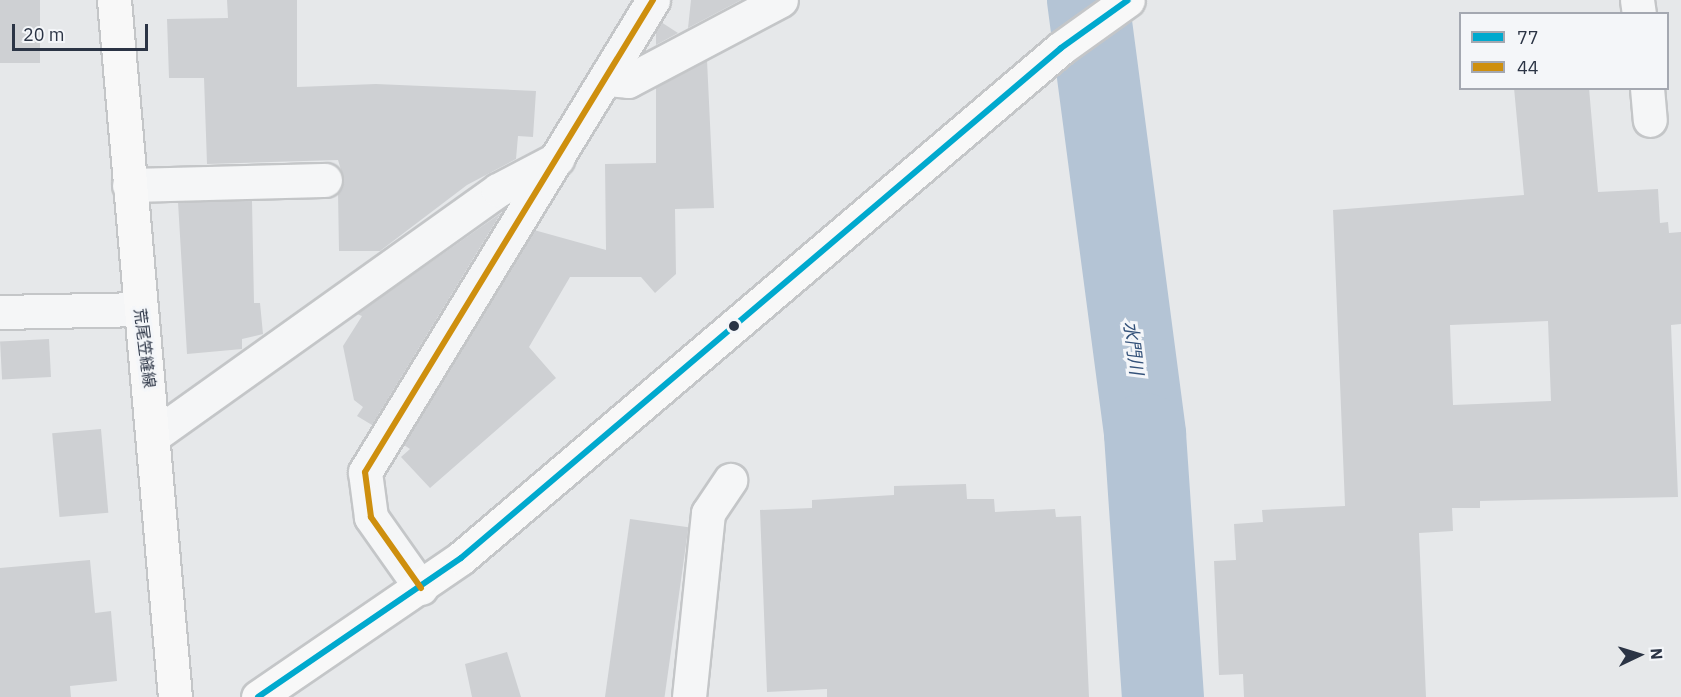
<!DOCTYPE html>
<meta charset="utf-8">
<style>
body{margin:0}
#map{position:relative;width:1681px;height:697px;overflow:hidden;background:#e6e8ea;font-family:"IBM Plex Sans","Noto Sans JP",sans-serif}
div>[style]{position:absolute}
[style*='--x']{left:calc(var(--x)*1px);top:calc(var(--y)*1px);width:calc(var(--w)*1px);rotate:calc(var(--a)*1deg)}
.river>*{height:82px;margin:-41px;padding:0 41px;transform-origin:41px;border-radius:41px;background:#b4c4d5}
.building>*{inset:0;background:#ced0d3;transform-origin:0 0}
.roads{filter:drop-shadow(2px 0 #c4c6c8) drop-shadow(-2px 0 #c4c6c8) drop-shadow(0 2px #c4c6c8) drop-shadow(0 -2px #c4c6c8)}
.minor>*{height:33px;margin:-16.5px;padding:0 16.5px;transform-origin:16.5px;border-radius:16.5px;background:#f5f6f7}
.major>*{height:33px;margin:-16.5px;padding:0 16.5px;transform-origin:16.5px;border-radius:16.5px;background:#f8f8f8}
.bus-1>*{height:6px;margin:-3px;padding:0 3px;transform-origin:3px;border-radius:3px;background:#00a9ce}
.bus-2>*{height:6px;margin:-3px;padding:0 3px;transform-origin:3px;border-radius:3px;background:#ce8f0e}
.dots>*{width:16px;height:16px;translate:-50% -50%;box-sizing:border-box;border:3px solid #f4f6f9;border-radius:50%}
span{translate:-50% -50%;white-space:nowrap;text-align:center;line-height:1.15;-webkit-text-stroke:6px #f4f6f9;paint-order:stroke}
.street-label{font-size:16px;color:#2b3445}
.water-label{font-size:18px;color:#34527a;font-style:italic}
.legend{position:absolute;left:1459px;top:12px;width:210px;height:78px;box-sizing:border-box;background:#f4f6f9;border:2px solid #a4a8b1;margin:0;padding:8px 10px;list-style:none;font-size:18px;color:#2b3445}
.legend li{display:flex;align-items:center;gap:12px;height:30px}
.legend b{width:30px;border:2px solid #a4a8b1}
.north{position:absolute;left:1609px;top:625px;width:60px;height:60px;-webkit-text-stroke:4px #f4f6f9;paint-order:stroke;rotate:86deg;font-size:16px;font-weight:700;line-height:24px;text-align:center;color:#2b3445}
.north::after{content:'';display:block;margin:auto;width:21px;height:27px;background:#2b3445;clip-path:polygon(50% 0,100% 100%,50% 72%,0 100%)}
.scale{position:absolute;left:12px;top:24px;width:136px;height:27px;box-sizing:border-box;border:3px solid #2b3445;border-top:0;padding-left:8px;font-size:18px;line-height:21px;white-space:nowrap;color:#2b3445;-webkit-text-stroke:4px #f4f6f9;paint-order:stroke}
</style>
<div id="map">
<div class="river">
<i style="--x:1088;--y:0;--w:438;--a:82.5"></i>
<i style="--x:1145;--y:434;--w:264;--a:86.1"></i>
</div>
<div class="building">
<i style="left:0;top:0;width:40px;height:63px"></i>
<i style="clip-path:polygon(227px 0,297px 0,297px 87px,376px 84px,536px 91px,533px 137px,518px 136px,516px 159px,467px 185px,380px 251px,339px 251px,338px 192px,344px 180px,338px 160px,207px 164px,204px 78px,169px 78px,167px 19px,228px 18px)"></i>
<i style="clip-path:polygon(691px 0,741px 0,688px 28px)"></i>
<i style="clip-path:polygon(661px 22px,678px 33px,656px 45px,656px 31px)"></i>
<i style="clip-path:polygon(707px 60px,714px 208px,675px 209px,676px 274px,655px 293px,641px 277px,570px 277px,529px 347px,556px 378px,430px 488px,401px 457px,410px 449px,404px 445px,534px 230px,606px 250px,605px 164px,656px 163px,656px 87px)"></i>
<i style="clip-path:polygon(evenodd,1514px 88px,1589px 88px,1598px 192px,1658px 189px,1660px 223px,1668px 222px,1669px 233px,1681px 232px,1681px 324px,1671px 325px,1678px 497px,1480px 501px,1480px 508px,1452px 508px,1453px 531px,1419px 533px,1426px 697px,1244px 697px,1243px 674px,1219px 675px,1214px 561px,1236px 560px,1234px 524px,1263px 522px,1262px 510px,1345px 506px,1333px 210px,1524px 195px,1514px 88px,1548px 321px,1551px 401px,1453px 405px,1450px 325px,1548px 321px)"></i>
<i style="clip-path:polygon(252px 201px,254px 303px,260px 303px,263px 334px,242px 339px,242px 349px,187px 354px,178px 202px)"></i>
<i style="clip-path:polygon(501px 213px,372px 425px,357px 416px,363px 407px,354px 400px,343px 346px,362px 316px,357px 314px)"></i>
<i style="left:49px;top:339px;width:38px;height:49px;rotate:87deg"></i>
<i style="left:101px;top:429px;width:84px;height:49px;rotate:85deg"></i>
<i style="clip-path:polygon(966px 484px,967px 499px,994px 499px,995px 512px,1055px 509px,1056px 517px,1081px 516px,1089px 697px,827px 697px,827px 689px,767px 692px,760px 510px,812px 508px,812px 500px,894px 495px,894px 486px)"></i>
<i style="left:630px;top:519px;width:59px;height:180px;rotate:8deg"></i>
<i style="clip-path:polygon(90px 560px,95px 613px,111px 611px,117px 681px,70px 686px,71px 697px,0 697px,0 568px)"></i>
<i style="clip-path:polygon(507px 652px,521px 697px,472px 697px,465px 664px)"></i>
</div>
<div class="roads">
<div class="minor">
<i style="--x:1637;--y:0;--w:14;--a:82"></i>
<i style="--x:606;--y:79;--w:22;--a:5"></i>
<i style="--x:628;--y:81;--w:173;--a:-27.9"></i>
<i style="--x:1647;--y:88;--w:32;--a:85"></i>
<i style="--x:129;--y:185;--w:196;--a:-1.5"></i>
<i style="--x:0;--y:312;--w:139;--a:-1.2"></i>
<i style="--x:156;--y:434;--w:420;--a:-35.5"></i>
<i style="--x:498;--y:190;--w:67;--a:-27.7"></i>
<i style="--x:421;--y:588;--w:87;--a:-125.2"></i>
<i style="--x:371;--y:517;--w:45;--a:-97.6"></i>
<i style="--x:365;--y:472;--w:553;--a:-58.61"></i>
<i style="--x:689;--y:697;--w:185;--a:-84.1"></i>
<i style="--x:708;--y:513;--w:40;--a:-56"></i>
</div>
<div class="major">
<i style="--x:114;--y:0;--w:700;--a:85"></i>
<i style="--x:258;--y:697;--w:246;--a:-34.4"></i>
<i style="--x:461;--y:558;--w:787;--a:-40.36"></i>
<i style="--x:1061;--y:48;--w:82;--a:-35.6"></i>
</div>
</div>
<div class="bus-1">
<i style="--x:258;--y:697;--w:246;--a:-34.4"></i>
<i style="--x:461;--y:558;--w:787;--a:-40.36"></i>
<i style="--x:1061;--y:48;--w:82;--a:-35.6"></i>
</div>
<div class="bus-2">
<i style="--x:421;--y:588;--w:87;--a:-125.2"></i>
<i style="--x:371;--y:517;--w:45;--a:-97.6"></i>
<i style="--x:365;--y:472;--w:553;--a:-58.61"></i>
</div>
<div class="dots">
<i style="left:734px;top:326px;background:#2b3445"></i>
</div>
<div class="street-label">
<span style="left:145px;top:348px;rotate:83deg">荒尾笠縫線</span>
</div>
<div class="water-label">
<span style="left:1133px;top:348px;rotate:83deg">水門川</span>
</div>
<ul class="legend">
<li><b style="height:8px;background:#00a9ce"></b>77</li>
<li><b style="height:8px;background:#ce8f0e"></b>44</li>
</ul>
<div class="north">N</div>
<div class="scale">20 m</div>
</div>
